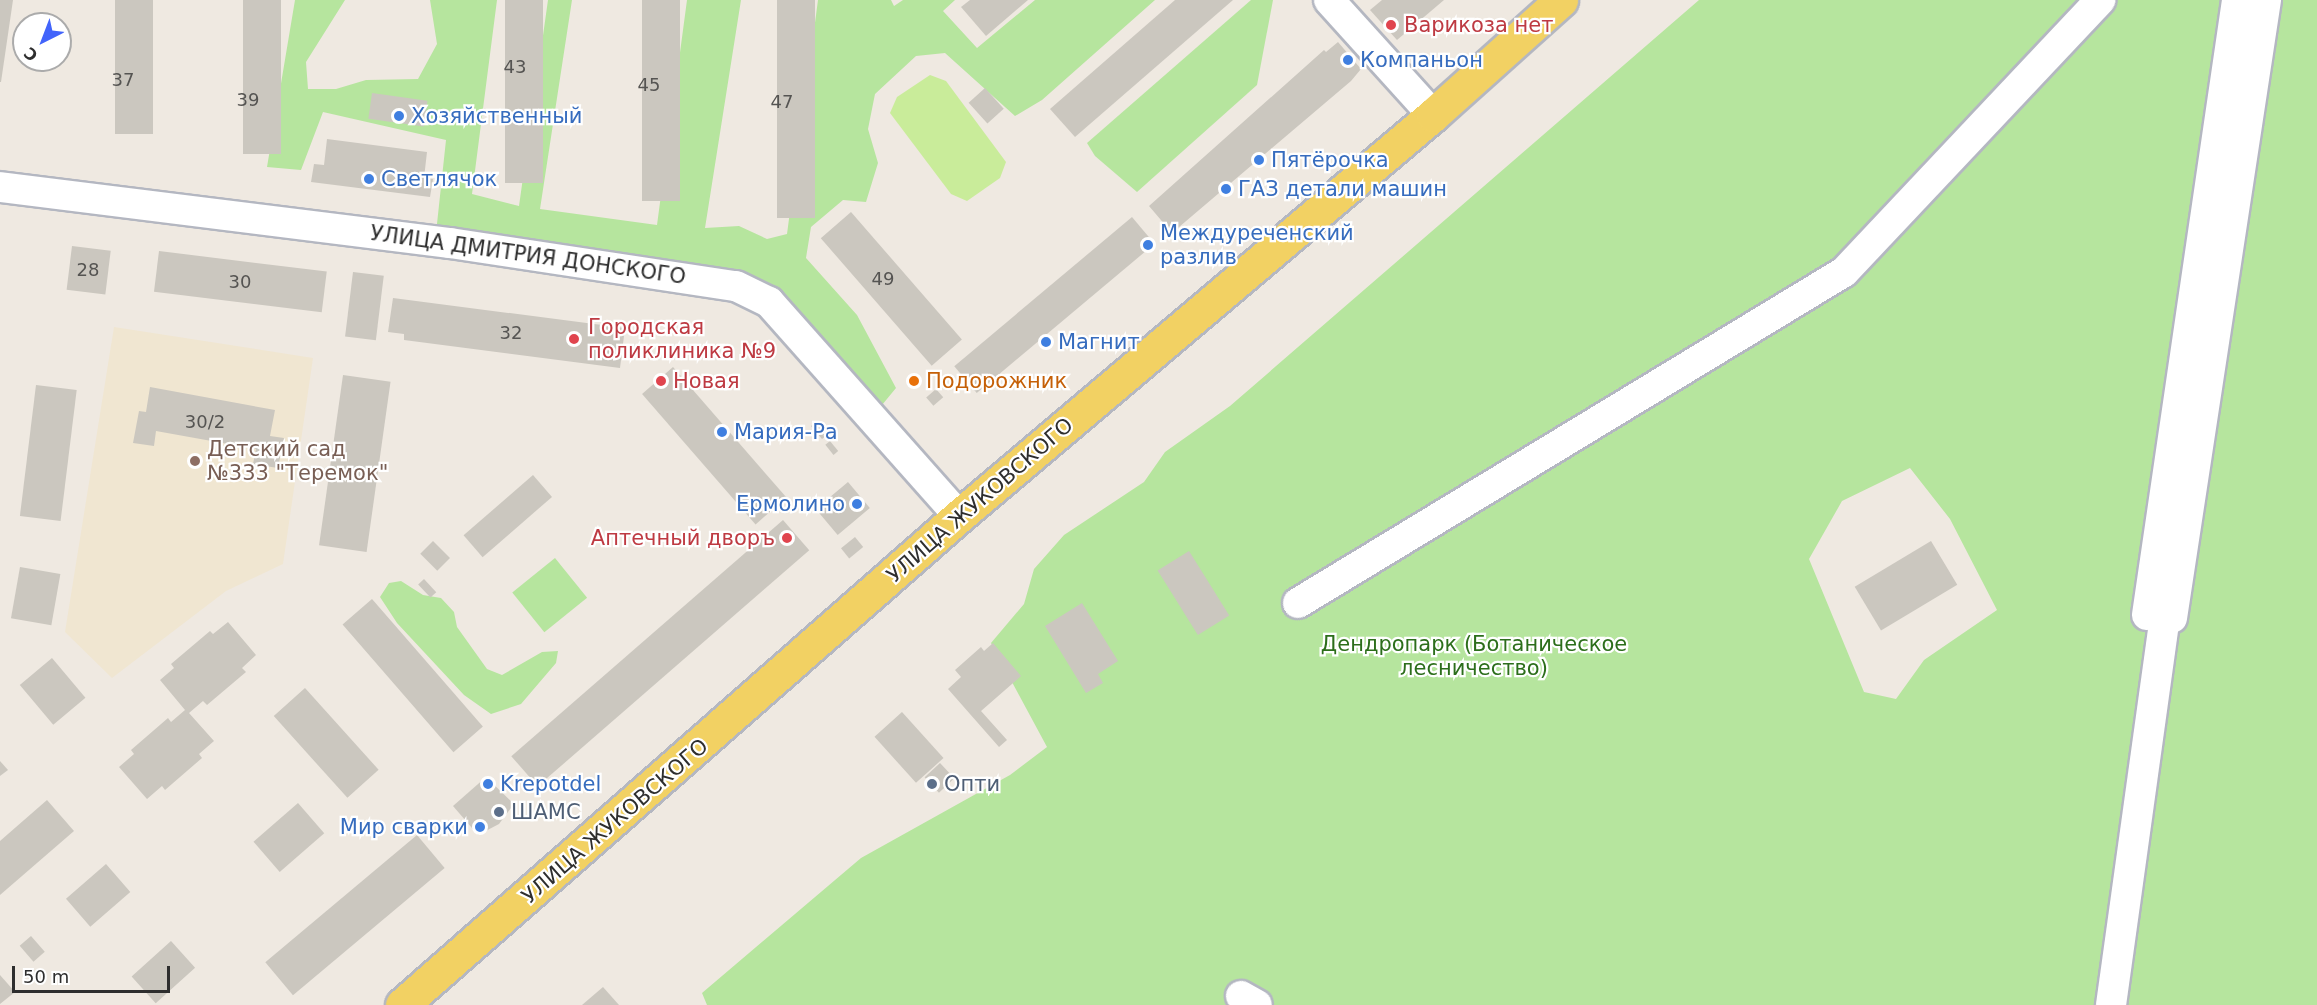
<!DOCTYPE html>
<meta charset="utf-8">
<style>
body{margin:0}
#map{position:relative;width:2317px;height:1005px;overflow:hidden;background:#efe9e1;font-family:"DejaVu Sans",sans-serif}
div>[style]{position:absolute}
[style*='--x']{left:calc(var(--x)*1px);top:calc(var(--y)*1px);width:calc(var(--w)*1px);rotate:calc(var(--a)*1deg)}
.education>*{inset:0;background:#f0e6d1}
.green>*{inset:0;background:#b6e59e;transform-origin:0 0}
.pitch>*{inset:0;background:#c9ec9a}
.building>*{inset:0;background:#cbc7bf;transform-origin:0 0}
.roads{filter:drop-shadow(2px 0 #b4b7c1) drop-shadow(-2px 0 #b4b7c1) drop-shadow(0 2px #b4b7c1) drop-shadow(0 -2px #b4b7c1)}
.minor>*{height:30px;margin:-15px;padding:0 15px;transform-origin:15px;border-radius:15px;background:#fff}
.major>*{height:33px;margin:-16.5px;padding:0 16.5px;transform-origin:16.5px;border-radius:16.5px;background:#f2d163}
.dots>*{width:16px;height:16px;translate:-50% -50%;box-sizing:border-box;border:3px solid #fff;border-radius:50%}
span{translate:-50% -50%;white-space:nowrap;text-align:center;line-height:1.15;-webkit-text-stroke:4.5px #fff;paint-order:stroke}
.number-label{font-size:18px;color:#555452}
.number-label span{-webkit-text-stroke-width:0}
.health-label{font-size:21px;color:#be3a42}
.left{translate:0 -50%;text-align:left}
.right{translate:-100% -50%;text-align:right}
.shop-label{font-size:21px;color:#366cbe}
.street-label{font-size:21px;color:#2e2e2e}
.food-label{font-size:21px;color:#c56008}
.education-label{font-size:21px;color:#785e54}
.park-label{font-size:21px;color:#2c6e1b}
.service-label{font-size:21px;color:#4e5e75}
.north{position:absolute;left:12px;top:12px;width:60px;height:60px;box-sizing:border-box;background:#fff;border:2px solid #ababab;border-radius:50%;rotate:222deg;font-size:16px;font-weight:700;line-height:24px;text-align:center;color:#2e2e2e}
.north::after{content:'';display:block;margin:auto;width:21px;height:27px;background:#4264fb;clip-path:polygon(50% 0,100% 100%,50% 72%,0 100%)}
.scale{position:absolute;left:12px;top:966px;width:158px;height:27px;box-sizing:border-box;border:3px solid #2e2e2e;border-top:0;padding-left:8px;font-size:18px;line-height:21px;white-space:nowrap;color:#2e2e2e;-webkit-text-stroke:4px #fff;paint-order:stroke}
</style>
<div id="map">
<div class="education">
<i style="clip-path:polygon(114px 327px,313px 358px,283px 564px,226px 591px,112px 678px,65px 632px)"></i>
</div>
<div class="green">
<i style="clip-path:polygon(295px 0,345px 0,306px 62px,308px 89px,336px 89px,366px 80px,418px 79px,437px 44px,430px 0,497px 0,472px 194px,519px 206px,548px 0,572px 0,540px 209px,657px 225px,687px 0,741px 0,705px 228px,739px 226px,767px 239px,787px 234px,818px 0,891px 0,894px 6px,903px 0,955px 0,943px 11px,977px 48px,1035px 0,1155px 0,1042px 100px,1015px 116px,945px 53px,916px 56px,875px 94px,868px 129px,878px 163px,866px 202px,843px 200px,811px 227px,806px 258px,857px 315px,896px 388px,882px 405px,770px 295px,436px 233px,446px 140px,323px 112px,301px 170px,267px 167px)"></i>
<i style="clip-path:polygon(1251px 0,1273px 0,1257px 85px,1137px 192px,1095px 156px,1087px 143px)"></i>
<i style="clip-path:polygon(evenodd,1699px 0,2317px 0,2317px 1005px,707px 1005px,702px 993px,861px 858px,1010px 775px,1047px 747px,991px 643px,1024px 604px,1034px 569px,1064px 535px,1144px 482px,1165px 452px,1230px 406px,1699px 0,1910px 468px,1950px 519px,1997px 610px,1924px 660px,1896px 699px,1864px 692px,1809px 559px,1842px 501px,1910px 468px)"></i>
<i style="left:555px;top:558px;width:51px;height:55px;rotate:51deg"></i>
<i style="clip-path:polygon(401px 581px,423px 595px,441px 598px,454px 612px,457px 627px,487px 669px,502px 675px,542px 652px,558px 651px,556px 663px,521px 704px,491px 714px,464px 695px,397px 623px,380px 597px,389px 583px)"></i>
</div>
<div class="pitch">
<i style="clip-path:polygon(930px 75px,946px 81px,1006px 162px,1000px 178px,967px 201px,951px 194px,890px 113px,897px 97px)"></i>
</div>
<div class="building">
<i style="clip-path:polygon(0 0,13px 0,1px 82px,0 82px)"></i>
<i style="left:115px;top:0;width:38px;height:134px"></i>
<i style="left:243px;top:0;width:38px;height:154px"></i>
<i style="left:505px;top:0;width:38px;height:183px"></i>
<i style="left:642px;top:0;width:38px;height:201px"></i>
<i style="left:777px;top:0;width:38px;height:218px"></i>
<i style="clip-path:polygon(970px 0,1028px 0,986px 36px,961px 7px)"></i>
<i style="clip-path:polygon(1175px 0,1233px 0,1075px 137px,1050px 109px)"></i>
<i style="clip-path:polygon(1382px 0,1444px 0,1397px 40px,1370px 10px)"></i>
<i style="clip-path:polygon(1338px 42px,1361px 69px,1351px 81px,1172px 233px,1149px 206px,1324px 50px,1326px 52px)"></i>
<i style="left:985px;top:88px;width:28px;height:22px;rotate:48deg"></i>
<i style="left:372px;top:93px;width:56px;height:26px;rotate:8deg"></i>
<i style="clip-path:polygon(327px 139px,427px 152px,424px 178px,433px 179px,430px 197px,311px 182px,314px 164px,324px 165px)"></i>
<i style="left:851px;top:212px;width:169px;height:40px;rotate:49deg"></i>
<i style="left:1132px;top:217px;width:35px;height:232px;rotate:50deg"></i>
<i style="left:72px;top:246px;width:39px;height:44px;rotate:7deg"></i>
<i style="left:159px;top:251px;width:169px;height:41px;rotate:7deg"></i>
<i style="left:353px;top:272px;width:31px;height:65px;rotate:7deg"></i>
<i style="clip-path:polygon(393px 298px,625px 328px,620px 368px,404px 340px,404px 334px,388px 332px)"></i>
<i style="left:673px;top:367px;width:173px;height:41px;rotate:49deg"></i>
<i style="left:343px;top:375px;width:48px;height:172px;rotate:8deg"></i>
<i style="left:36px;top:385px;width:41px;height:132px;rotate:7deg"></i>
<i style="clip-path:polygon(150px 387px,275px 410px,270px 436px,284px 438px,278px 468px,253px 464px,256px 449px,156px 431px,154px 446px,133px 443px,139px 411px,146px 412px)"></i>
<i style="left:936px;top:389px;width:11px;height:13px;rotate:49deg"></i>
<i style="clip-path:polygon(817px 422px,827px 435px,822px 439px,811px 426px)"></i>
<i style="left:830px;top:441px;width:13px;height:6px;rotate:51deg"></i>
<i style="left:533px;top:475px;width:29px;height:92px;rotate:49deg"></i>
<i style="left:848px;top:482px;width:34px;height:42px;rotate:50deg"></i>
<i style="left:783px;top:520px;width:40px;height:360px;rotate:49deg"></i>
<i style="left:855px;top:537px;width:13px;height:18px;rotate:51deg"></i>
<i style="left:433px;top:541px;width:24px;height:18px;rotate:45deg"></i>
<i style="left:1931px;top:541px;width:51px;height:89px;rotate:59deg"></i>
<i style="left:1189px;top:551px;width:76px;height:37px;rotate:58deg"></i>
<i style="left:20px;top:567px;width:41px;height:52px;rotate:10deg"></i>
<i style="left:424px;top:579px;width:18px;height:8px;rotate:47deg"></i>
<i style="left:372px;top:599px;width:169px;height:39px;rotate:49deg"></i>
<i style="clip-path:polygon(1082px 603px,1118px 661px,1098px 674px,1103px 683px,1086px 693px,1045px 626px)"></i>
<i style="clip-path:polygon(228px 622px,256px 655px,242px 668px,246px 672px,207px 705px,203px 701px,189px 713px,214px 741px,199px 754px,202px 758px,165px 790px,162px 786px,147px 799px,119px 767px,134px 754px,131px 750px,168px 718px,171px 722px,185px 710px,160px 680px,174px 668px,171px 664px,210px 631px,213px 634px)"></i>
<i style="clip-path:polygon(993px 643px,1021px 676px,981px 711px,1007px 740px,999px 747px,948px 689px,961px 677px,955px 670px,981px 647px,984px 651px)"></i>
<i style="left:52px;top:658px;width:52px;height:42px;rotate:50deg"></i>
<i style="left:305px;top:688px;width:110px;height:42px;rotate:48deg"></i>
<i style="left:902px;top:712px;width:62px;height:37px;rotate:48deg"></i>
<i style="clip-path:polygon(0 761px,8px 770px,0 776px)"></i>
<i style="left:940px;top:763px;width:21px;height:21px;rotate:47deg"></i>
<i style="clip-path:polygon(486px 777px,514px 804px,499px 824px,478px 835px,453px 806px)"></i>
<i style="clip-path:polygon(47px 800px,74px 831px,0 895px,0 841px)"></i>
<i style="left:298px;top:803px;width:40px;height:59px;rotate:49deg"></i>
<i style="left:417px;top:835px;width:43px;height:198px;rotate:50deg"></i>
<i style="left:106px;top:864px;width:37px;height:53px;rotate:49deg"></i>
<i style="left:31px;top:936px;width:21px;height:15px;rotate:49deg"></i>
<i style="left:171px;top:941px;width:36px;height:53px;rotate:48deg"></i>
<i style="clip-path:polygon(0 975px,15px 992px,0 1004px)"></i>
<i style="clip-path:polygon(603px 987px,619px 1005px,582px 1005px)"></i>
</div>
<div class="roads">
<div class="minor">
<i style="--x:1329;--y:0;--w:155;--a:47.9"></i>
<i style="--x:0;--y:187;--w:453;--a:7.1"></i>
<i style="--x:450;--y:243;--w:289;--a:8.6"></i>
<i style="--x:736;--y:286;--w:37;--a:26"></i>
<i style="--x:769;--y:302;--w:286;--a:48.4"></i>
<i style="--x:1298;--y:603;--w:638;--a:-31.23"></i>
<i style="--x:1844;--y:272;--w:374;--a:-46.7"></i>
<i style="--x:2147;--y:615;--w:622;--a:-81.67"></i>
<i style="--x:2172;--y:618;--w:625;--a:-81.35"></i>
<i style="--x:1241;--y:996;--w:18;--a:29"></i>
<i style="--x:2111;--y:1005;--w:392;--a:-82.1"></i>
</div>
<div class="major">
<i style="--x:402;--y:1005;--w:741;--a:-41.28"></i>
<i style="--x:959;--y:516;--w:621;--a:-40.23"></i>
<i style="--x:1433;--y:115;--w:172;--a:-41.9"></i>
</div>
</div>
<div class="dots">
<i style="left:1391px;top:25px;background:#e0444e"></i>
<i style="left:1348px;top:60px;background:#3f7fe0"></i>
<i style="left:399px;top:116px;background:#3f7fe0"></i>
<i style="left:1259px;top:160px;background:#3f7fe0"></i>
<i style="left:369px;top:179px;background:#3f7fe0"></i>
<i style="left:1226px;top:189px;background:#3f7fe0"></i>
<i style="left:1148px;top:245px;background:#3f7fe0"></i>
<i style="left:574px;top:339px;background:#e0444e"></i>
<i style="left:1046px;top:342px;background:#3f7fe0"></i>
<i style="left:661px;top:381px;background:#e0444e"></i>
<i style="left:914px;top:381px;background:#e8710a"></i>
<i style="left:722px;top:432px;background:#3f7fe0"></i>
<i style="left:195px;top:461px;background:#8d6e63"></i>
<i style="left:857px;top:504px;background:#3f7fe0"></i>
<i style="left:787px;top:538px;background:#e0444e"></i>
<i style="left:488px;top:784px;background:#3f7fe0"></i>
<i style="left:932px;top:784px;background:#5c6f8a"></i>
<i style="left:499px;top:812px;background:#5c6f8a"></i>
<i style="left:480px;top:827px;background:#3f7fe0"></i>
</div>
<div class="number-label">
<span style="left:515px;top:67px">43</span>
<span style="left:123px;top:80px">37</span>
<span style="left:649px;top:85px">45</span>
<span style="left:248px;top:100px">39</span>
<span style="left:782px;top:102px">47</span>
<span style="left:88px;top:270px">28</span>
<span style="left:883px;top:279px">49</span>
<span style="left:240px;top:282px">30</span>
<span style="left:511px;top:333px">32</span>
<span style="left:205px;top:422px">30/2</span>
</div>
<div class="health-label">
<span class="left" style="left:1404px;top:25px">Варикоза нет</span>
<span class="left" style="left:588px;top:339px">Городская<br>поликлиника №9</span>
<span class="left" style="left:673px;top:381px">Новая</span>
<span class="right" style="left:775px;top:538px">Аптечный дворъ</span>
</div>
<div class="shop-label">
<span class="left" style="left:1360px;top:60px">Компаньон</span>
<span class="left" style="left:411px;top:116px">Хозяйственный</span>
<span class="left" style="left:1271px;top:160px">Пятёрочка</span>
<span class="left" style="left:381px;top:179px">Светлячок</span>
<span class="left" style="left:1238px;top:189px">ГАЗ детали машин</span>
<span class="left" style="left:1160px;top:245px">Междуреченский<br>разлив</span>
<span class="left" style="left:1058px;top:342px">Магнит</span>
<span class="left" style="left:734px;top:432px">Мария-Ра</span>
<span class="right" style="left:845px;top:504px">Ермолино</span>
<span class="left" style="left:500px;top:784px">Krepotdel</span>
<span class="right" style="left:468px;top:827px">Мир сварки</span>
</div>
<div class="street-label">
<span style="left:528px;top:255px;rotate:8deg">УЛИЦА ДМИТРИЯ ДОНСКОГО</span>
<span style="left:980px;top:500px;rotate:-41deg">УЛИЦА ЖУКОВСКОГО</span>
<span style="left:615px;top:821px;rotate:-41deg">УЛИЦА ЖУКОВСКОГО</span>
</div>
<div class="food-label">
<span class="left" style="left:926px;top:381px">Подорожник</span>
</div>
<div class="education-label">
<span class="left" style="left:207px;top:461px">Детский сад<br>№333 "Теремок"</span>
</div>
<div class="park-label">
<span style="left:1474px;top:656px">Дендропарк (Ботаническое<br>лесничество)</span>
</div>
<div class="service-label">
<span class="left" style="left:944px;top:784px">Опти</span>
<span class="left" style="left:511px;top:812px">ШАМС</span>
</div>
<div class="north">С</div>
<div class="scale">50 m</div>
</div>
